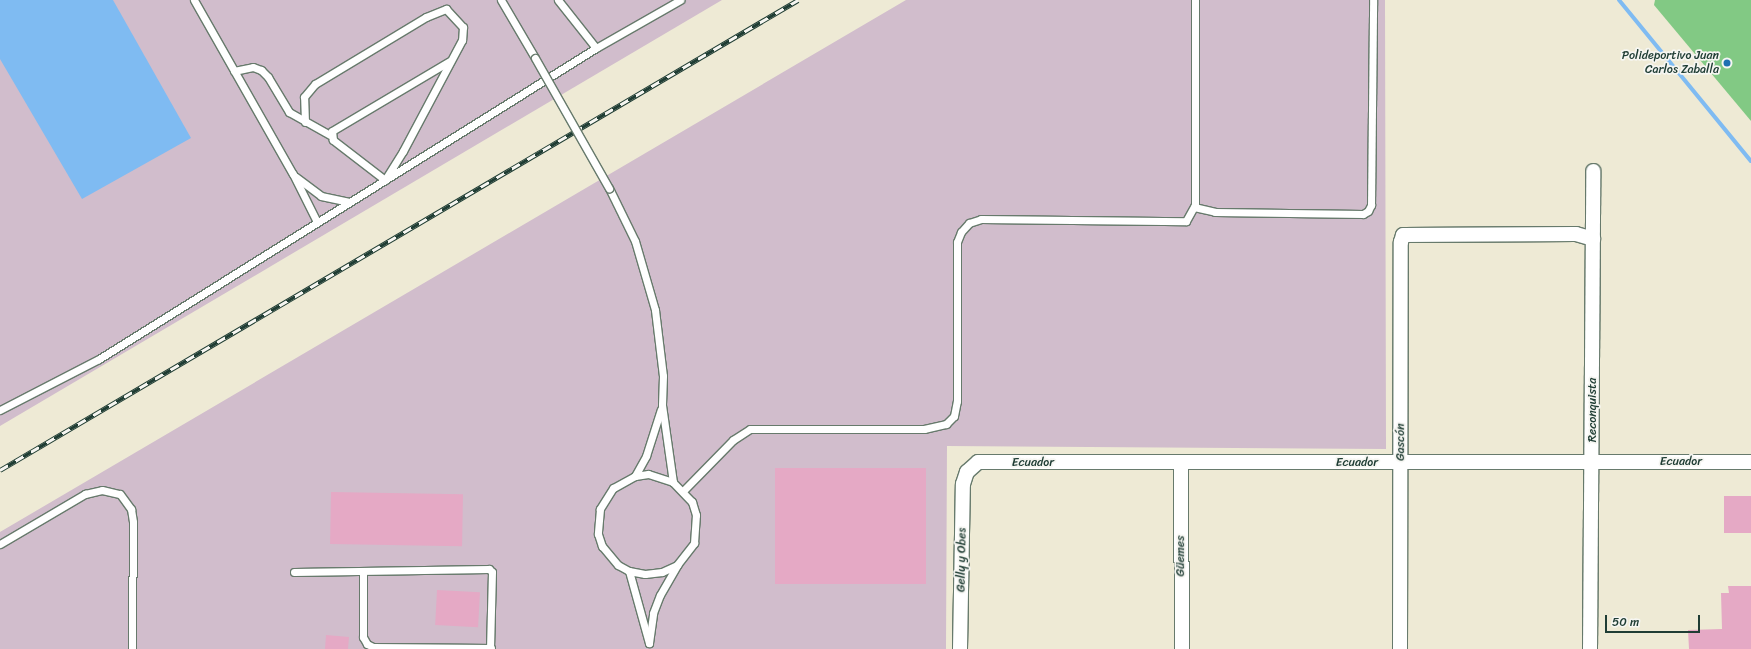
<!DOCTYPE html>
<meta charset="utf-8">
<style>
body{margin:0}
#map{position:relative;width:1751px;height:649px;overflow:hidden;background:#eeead5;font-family:Sriracha,sans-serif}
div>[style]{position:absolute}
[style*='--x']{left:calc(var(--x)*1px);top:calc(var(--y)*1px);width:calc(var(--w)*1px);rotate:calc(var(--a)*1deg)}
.industrial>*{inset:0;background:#d1bdcc}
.green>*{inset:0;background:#82c984}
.water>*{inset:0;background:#7fbbf2}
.stream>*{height:4px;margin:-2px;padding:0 2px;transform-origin:2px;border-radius:2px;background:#7fbbf2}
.building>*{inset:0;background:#e5a9c5;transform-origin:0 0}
.roads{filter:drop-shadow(1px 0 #677a6c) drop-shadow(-1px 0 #677a6c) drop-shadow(0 1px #677a6c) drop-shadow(0 -1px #677a6c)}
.lane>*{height:7px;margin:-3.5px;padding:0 3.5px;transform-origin:3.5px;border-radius:3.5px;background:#fff}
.street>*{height:14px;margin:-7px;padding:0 7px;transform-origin:7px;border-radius:7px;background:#fff}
.rail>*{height:4.5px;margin-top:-2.25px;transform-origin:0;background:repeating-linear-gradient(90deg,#f6f6f2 0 9px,#1f3d34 0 18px);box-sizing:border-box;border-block:1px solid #1f3d34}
.bridges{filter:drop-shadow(1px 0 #677a6c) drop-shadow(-1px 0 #677a6c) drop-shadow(0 1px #677a6c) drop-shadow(0 -1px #677a6c)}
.lane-bridge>*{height:7px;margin:-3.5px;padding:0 3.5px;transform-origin:3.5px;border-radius:3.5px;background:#fff}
.dots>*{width:11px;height:11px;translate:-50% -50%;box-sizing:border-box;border:2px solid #f6f6f2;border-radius:50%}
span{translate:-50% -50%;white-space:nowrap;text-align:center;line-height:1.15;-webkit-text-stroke:3.5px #f6f6f2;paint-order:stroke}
.poi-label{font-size:12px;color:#1f3d34}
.right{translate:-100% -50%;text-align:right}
.street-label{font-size:12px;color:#1f3d34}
.scale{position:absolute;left:1605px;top:615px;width:95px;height:18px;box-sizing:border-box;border:2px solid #1f3d34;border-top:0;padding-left:5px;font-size:12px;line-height:14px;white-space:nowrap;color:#1f3d34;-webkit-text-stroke:3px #f6f6f2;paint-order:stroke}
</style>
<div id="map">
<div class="industrial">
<i style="clip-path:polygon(0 0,722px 0,0 426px)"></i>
<i style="clip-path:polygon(906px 0,1385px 0,1386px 449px,947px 446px,946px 649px,0 649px,0 532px)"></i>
</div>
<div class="green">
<i style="clip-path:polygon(1655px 0,1751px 0,1751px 121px,1654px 5px)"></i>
</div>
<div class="water">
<i style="clip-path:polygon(0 0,113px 0,191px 138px,82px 199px,0 59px)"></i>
</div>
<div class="stream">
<i style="--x:1619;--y:0;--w:208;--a:50.7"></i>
</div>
<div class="building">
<i style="left:775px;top:468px;width:151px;height:116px"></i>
<i style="left:331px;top:492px;width:132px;height:52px;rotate:1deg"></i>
<i style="left:1751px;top:496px;width:37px;height:27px;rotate:90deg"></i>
<i style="clip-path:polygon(1728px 586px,1751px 586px,1751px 649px,1689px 649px,1688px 630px,1722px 629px,1721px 593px,1729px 593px)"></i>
<i style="left:437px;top:590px;width:43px;height:35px;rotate:3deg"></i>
<i style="clip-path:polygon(326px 635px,349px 637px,348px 649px,325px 649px)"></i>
</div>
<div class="roads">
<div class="lane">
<i style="--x:194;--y:0;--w:200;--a:60.4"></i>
<i style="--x:293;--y:174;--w:54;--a:63.4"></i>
<i style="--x:501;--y:0;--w:67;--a:59.6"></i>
<i style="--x:558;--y:0;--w:61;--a:51.6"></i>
<i style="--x:234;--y:71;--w:19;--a:-12"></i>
<i style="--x:253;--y:67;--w:9;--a:21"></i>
<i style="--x:261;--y:70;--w:10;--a:45"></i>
<i style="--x:268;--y:77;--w:41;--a:59"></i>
<i style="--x:289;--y:112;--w:47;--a:29.3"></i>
<i style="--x:305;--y:122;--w:25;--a:-92"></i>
<i style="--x:304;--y:97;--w:17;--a:-50"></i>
<i style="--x:315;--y:84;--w:130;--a:-31.1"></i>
<i style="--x:426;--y:17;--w:22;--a:-22"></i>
<i style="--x:446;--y:9;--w:25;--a:47"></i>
<i style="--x:463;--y:27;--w:13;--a:94"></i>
<i style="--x:462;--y:40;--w:126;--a:118"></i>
<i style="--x:403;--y:151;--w:34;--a:122"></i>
<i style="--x:385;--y:180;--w:66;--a:-142.4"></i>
<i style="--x:333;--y:140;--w:9;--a:-96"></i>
<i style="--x:332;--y:131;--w:137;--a:-30.7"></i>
<i style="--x:296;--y:177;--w:31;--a:37"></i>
<i style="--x:321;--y:196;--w:29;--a:12"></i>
<i style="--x:609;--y:188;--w:59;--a:63.9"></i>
<i style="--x:635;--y:241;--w:72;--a:73.8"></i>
<i style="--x:655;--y:310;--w:66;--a:83.1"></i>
<i style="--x:663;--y:376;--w:29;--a:92"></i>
<i style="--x:662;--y:405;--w:78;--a:81.9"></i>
<i style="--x:1194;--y:207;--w:22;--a:13"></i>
<i style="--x:1215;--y:212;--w:148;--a:0.8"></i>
<i style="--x:1363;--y:214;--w:6;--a:-31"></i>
<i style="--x:1368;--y:211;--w:7;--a:-63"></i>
<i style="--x:1371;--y:205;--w:205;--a:-89.4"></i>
<i style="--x:0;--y:410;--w:111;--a:-27.3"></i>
<i style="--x:99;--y:359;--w:586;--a:-32.04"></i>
<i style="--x:596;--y:48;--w:97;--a:-29.7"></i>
<i style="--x:635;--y:476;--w:23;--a:-61"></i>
<i style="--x:646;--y:456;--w:49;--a:-72.3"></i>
<i style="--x:684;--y:490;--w:70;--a:-45.6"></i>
<i style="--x:733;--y:440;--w:20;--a:-33"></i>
<i style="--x:750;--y:429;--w:174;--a:0"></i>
<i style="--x:924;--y:429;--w:23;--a:-13"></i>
<i style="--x:946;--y:424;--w:11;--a:-45"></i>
<i style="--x:954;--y:416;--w:15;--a:-79"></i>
<i style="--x:957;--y:401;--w:159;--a:-90"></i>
<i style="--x:957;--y:242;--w:11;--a:-68"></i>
<i style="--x:961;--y:232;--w:12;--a:-48"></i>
<i style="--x:969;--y:223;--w:13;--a:-18"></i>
<i style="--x:981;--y:219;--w:205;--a:0.6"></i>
<i style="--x:1186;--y:221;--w:18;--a:-61"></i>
<i style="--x:1195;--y:205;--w:205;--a:-90"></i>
<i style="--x:0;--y:544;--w:99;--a:-30.5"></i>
<i style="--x:85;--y:494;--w:17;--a:-13"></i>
<i style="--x:102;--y:490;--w:18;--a:13"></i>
<i style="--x:120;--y:494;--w:19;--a:54"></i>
<i style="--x:131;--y:509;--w:13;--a:81"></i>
<i style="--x:133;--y:522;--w:127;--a:90.5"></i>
<i style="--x:363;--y:571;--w:66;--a:90"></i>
<i style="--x:363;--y:637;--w:8;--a:60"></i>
<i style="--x:367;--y:644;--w:7;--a:27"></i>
<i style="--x:373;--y:647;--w:118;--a:0.5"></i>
<i style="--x:629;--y:571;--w:75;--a:74.5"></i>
<i style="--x:649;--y:643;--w:30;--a:-82"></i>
<i style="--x:653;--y:613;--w:19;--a:-69"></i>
<i style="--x:660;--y:595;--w:34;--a:-60"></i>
<i style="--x:677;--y:565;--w:28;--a:-52"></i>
<i style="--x:694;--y:543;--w:28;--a:-86"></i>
<i style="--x:696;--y:515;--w:14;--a:-107"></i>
<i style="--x:692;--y:502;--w:28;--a:-134"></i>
<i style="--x:673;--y:482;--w:26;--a:-162"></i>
<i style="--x:648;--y:474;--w:13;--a:171"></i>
<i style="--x:635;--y:476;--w:25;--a:151"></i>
<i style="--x:613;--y:488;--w:25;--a:122"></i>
<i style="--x:600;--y:509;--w:25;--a:95"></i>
<i style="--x:598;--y:534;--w:13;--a:72"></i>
<i style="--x:602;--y:546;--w:25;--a:50"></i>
<i style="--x:618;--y:565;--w:13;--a:29"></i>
<i style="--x:629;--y:571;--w:16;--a:11"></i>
<i style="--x:645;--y:574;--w:17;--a:-7"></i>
<i style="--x:662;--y:572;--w:17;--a:-25"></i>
<i style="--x:294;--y:572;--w:195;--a:-0.9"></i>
<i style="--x:489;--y:569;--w:4;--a:45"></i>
<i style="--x:492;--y:572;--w:77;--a:91.5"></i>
</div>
<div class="street">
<i style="--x:1181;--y:464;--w:185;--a:89.7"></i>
<i style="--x:960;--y:649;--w:165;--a:-89"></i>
<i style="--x:963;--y:484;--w:13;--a:-72"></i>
<i style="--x:967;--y:472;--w:15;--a:-42"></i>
<i style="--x:978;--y:462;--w:773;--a:0"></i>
<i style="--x:1400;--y:649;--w:407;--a:-89.9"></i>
<i style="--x:1401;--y:242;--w:7;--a:-74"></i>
<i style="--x:1403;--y:235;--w:173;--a:-0.3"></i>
<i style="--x:1576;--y:234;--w:18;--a:16"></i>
<i style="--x:1590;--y:649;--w:478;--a:-89.6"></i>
</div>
</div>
<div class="rail">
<i style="--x:0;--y:470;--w:926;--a:-30.5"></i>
</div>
<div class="bridges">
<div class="lane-bridge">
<i style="--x:535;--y:58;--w:150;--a:60.4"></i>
</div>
</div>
<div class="dots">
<i style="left:1727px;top:63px;background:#1f6fb2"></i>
</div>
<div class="poi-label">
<span class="right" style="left:1719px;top:63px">Polideportivo Juan<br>Carlos Zaballa</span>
</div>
<div class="street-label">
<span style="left:1593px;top:410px;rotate:-90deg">Reconquista</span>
<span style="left:1401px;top:442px;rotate:-90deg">Gascón</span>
<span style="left:1681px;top:462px">Ecuador</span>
<span style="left:1033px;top:463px">Ecuador</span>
<span style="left:1357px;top:463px">Ecuador</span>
<span style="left:1181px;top:556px;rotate:-90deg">Güemes</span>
<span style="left:962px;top:560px;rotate:-89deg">Gelly y Obes</span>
</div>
<div class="scale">50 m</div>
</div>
